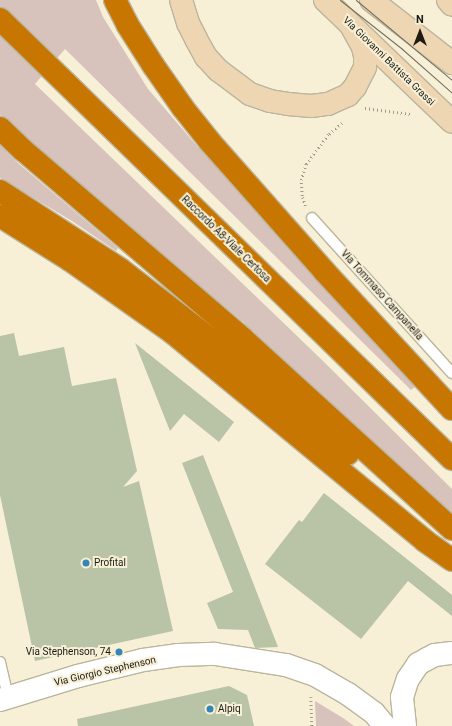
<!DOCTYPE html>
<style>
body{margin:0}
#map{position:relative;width:452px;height:726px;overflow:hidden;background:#f7f0d7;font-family:Roboto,sans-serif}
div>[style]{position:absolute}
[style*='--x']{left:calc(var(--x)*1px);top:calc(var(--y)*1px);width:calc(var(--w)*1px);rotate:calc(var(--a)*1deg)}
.green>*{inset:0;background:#d7c2bc}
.building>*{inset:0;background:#b9c3a6}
.path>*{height:2.5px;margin-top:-1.25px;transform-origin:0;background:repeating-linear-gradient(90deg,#a09b89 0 1px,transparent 0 4px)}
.roads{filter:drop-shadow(1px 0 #bbb59d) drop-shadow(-1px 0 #bbb59d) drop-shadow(0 1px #bbb59d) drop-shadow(0 -1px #bbb59d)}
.service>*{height:10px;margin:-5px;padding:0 5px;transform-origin:5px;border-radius:5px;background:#fff}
.tertiary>*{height:22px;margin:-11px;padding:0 11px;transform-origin:11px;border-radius:11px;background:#fff}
.secondary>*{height:22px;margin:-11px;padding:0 11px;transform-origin:11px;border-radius:11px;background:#eed6b3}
.motorway>*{height:22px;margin:-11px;padding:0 11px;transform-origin:11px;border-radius:11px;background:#c77701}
.tram>*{height:1px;margin:-0.5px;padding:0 0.5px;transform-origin:0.5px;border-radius:0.5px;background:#747061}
.dots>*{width:11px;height:11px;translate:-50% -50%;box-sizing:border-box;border:2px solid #f7f0d7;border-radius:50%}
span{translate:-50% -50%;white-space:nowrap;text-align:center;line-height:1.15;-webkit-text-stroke:4px #f7f0d7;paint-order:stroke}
.street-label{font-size:10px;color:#1d1b12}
.poi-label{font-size:10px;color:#1d1b12}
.left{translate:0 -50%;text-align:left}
.right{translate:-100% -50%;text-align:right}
.north{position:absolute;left:400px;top:12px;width:40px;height:40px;-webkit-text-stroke:3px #f7f0d7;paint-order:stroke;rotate:0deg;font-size:11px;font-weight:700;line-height:16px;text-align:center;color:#1d1b12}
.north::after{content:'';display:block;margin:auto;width:14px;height:18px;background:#1d1b12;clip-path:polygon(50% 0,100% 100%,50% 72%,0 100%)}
</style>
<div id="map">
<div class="green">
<i style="clip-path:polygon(0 0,96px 0,103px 17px,148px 89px,197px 146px,417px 385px,411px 390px,65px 49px,35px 84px,322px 360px,452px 489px,452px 516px,371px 445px,242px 321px,39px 154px,0 115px)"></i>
<i style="clip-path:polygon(0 145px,18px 163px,118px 248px,116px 251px,72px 221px,0 178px)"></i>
<i style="clip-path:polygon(315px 701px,343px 718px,354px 726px,316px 726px)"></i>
</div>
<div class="building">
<i style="clip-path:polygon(14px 333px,19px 356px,64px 347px,72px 386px,116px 378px,137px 471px,123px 487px,139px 481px,173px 631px,35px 661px,0 495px,0 336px)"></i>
<i style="clip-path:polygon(135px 343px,234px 422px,219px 442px,184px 414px,170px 431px)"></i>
<i style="clip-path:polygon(203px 455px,231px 526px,278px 647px,255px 648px,248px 630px,218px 629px,207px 603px,233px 592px,182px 463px)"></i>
<i style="clip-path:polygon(324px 493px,452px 595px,452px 616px,408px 581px,361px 639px,265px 564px,299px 520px,302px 522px)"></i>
<i style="clip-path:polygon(229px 686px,247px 695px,254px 726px,78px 726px,77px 719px)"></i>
</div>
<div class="path">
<i style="--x:365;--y:108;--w:46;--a:7.4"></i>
<i style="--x:305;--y:206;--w:10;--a:-107"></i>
<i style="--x:302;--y:196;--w:16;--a:-94"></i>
<i style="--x:301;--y:180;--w:17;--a:-73"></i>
<i style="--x:306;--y:164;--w:38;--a:-53"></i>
<i style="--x:329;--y:134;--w:18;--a:-41"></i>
<i style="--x:311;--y:697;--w:29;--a:88"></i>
</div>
<div class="roads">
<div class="service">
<i style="--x:312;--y:218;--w:209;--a:47.9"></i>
<i style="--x:0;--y:662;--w:36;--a:77"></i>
</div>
<div class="tertiary">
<i style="--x:0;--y:700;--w:82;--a:-17.1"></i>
<i style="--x:78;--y:676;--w:67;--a:-13.8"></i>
<i style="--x:143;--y:660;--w:36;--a:-8"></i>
<i style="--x:179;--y:655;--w:36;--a:-2"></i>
<i style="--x:215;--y:654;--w:72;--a:8.8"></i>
<i style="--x:286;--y:665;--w:31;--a:19"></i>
<i style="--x:315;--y:675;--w:38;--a:30"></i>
<i style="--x:348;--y:694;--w:32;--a:36"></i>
<i style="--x:374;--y:713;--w:17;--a:50"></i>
<i style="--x:405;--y:726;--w:29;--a:-96"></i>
<i style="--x:402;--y:697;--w:19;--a:-72"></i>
<i style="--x:408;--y:679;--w:18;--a:-56"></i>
<i style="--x:418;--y:664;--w:10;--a:-29"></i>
<i style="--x:427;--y:659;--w:9;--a:-27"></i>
<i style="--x:435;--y:655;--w:17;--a:-7"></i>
</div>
<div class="secondary">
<i style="--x:181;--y:0;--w:24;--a:73"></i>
<i style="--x:188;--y:23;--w:18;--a:63"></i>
<i style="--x:196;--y:39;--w:21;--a:61"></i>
<i style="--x:206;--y:57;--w:18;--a:47"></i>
<i style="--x:218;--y:70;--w:40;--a:37"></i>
<i style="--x:250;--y:94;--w:21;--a:19"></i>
<i style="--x:270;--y:101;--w:18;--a:9"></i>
<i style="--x:288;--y:104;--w:23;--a:5"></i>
<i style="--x:311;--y:106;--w:17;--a:-7"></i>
<i style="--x:328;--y:104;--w:22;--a:-24"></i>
<i style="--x:348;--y:95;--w:11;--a:-49"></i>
<i style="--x:355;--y:87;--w:22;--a:-63"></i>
<i style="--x:365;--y:67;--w:11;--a:-90"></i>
<i style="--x:365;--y:56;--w:9;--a:-103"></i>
<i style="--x:363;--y:47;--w:25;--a:-119"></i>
<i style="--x:325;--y:0;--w:176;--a:43.8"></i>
<i style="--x:371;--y:0;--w:103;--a:37.9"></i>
<i style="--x:448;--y:0;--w:6;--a:51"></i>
</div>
<div class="motorway">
<i style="--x:115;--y:0;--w:27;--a:63"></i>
<i style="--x:127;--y:24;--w:49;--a:57.6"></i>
<i style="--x:153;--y:65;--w:52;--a:55.1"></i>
<i style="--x:183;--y:108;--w:43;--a:51.5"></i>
<i style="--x:210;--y:142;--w:172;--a:48.5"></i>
<i style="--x:324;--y:271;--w:188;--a:47.2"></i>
<i style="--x:0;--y:19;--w:631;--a:44.23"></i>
<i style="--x:0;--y:128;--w:32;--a:44"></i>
<i style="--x:23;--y:150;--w:289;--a:40.6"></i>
<i style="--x:242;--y:338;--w:284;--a:42.3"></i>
<i style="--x:0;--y:191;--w:143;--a:33"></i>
<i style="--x:120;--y:269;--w:135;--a:37.8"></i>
<i style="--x:227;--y:352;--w:158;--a:40.1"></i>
<i style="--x:0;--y:216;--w:83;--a:32.2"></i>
<i style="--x:70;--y:260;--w:126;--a:35.3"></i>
<i style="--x:173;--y:333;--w:327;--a:39.5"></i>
<i style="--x:425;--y:541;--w:33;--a:35"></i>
</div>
</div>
<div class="tram">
<i style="--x:340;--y:0;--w:78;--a:38.2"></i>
<i style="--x:401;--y:48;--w:68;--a:41.4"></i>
<i style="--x:356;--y:0;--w:125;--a:39.8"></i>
</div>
<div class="dots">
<i style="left:86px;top:563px;background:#3585b6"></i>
<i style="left:119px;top:652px;background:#3585b6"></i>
<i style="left:210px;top:709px;background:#3585b6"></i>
</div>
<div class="street-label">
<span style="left:389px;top:61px;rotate:44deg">Via Giovanni Battista Grassi</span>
<span style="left:226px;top:239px;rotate:44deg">Raccordo A8-Viale Certosa</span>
<span style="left:382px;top:295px;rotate:48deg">Via Tommaso Campanella</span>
<span style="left:105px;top:671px;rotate:-13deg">Via Giorgio Stephenson</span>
</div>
<div class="poi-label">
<span class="left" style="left:94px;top:563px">Profital</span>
<span class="right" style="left:111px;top:652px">Via Stephenson, 74</span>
<span class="left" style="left:218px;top:709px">Alpiq</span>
</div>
<div class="north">N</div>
</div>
